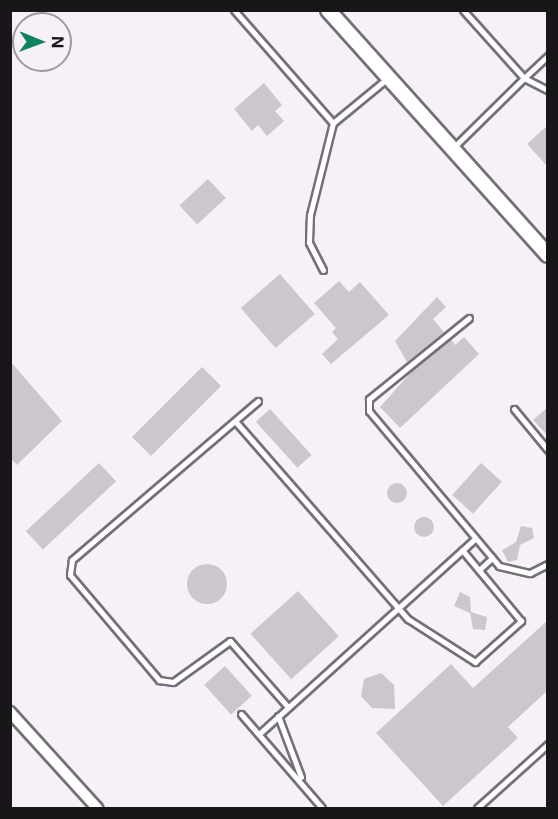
<!DOCTYPE html>
<style>
body{margin:0}
#map{position:relative;width:558px;height:819px;overflow:hidden;background:#f7f0f9;font-family:Inter,sans-serif}
div>[style]{position:absolute}
[style*='--x']{left:calc(var(--x)*1px);top:calc(var(--y)*1px);width:calc(var(--w)*1px);rotate:calc(var(--a)*1deg)}
.building>*{inset:0;background:#cdc6cf;transform-origin:0 0}
.round{border-radius:50%}
.roads{filter:drop-shadow(2px 0 #756f77) drop-shadow(-2px 0 #756f77) drop-shadow(0 2px #756f77) drop-shadow(0 -2px #756f77)}
.service>*{height:5px;margin:-2.5px;padding:0 2.5px;transform-origin:2.5px;border-radius:2.5px;background:#fff}
.minor>*{height:10px;margin:-5px;padding:0 5px;transform-origin:5px;border-radius:5px;background:#fff}
.tertiary>*{height:14px;margin:-7px;padding:0 7px;transform-origin:7px;border-radius:7px;background:#fff}
span{translate:-50% -50%;white-space:nowrap;text-align:center;line-height:1.15;-webkit-text-stroke:6px #f7f0f9;paint-order:stroke}
.frame{position:absolute;inset:0;border:12px solid #191619;pointer-events:none}
.north{position:absolute;left:12px;top:12px;width:60px;height:60px;box-sizing:border-box;background:#f7f0f9;border:2px solid #9e999f;border-radius:50%;rotate:91deg;font-size:16px;font-weight:700;line-height:24px;text-align:center;color:#191619}
.north::after{content:'';display:block;margin:auto;width:21px;height:27px;background:#0c8464;clip-path:polygon(50% 0,100% 100%,50% 72%,0 100%)}
</style>
<div id="map">
<div class="building">
<i style="clip-path:polygon(264px 83px,282px 105px,275px 111px,284px 121px,267px 136px,258px 125px,252px 131px,234px 109px)"></i>
<i style="clip-path:polygon(548px 125px,548px 167px,527px 144px)"></i>
<i style="left:208px;top:179px;width:26px;height:39px;rotate:47deg"></i>
<i style="left:280px;top:274px;width:53px;height:52px;rotate:49deg"></i>
<i style="clip-path:polygon(339px 281px,349px 292px,360px 282px,389px 315px,331px 364px,322px 354px,338px 339px,332px 332px,336px 328px,314px 303px)"></i>
<i style="clip-path:polygon(437px 297px,446px 307px,433px 319px,444px 332px,407px 362px,395px 341px)"></i>
<i style="clip-path:polygon(464px 337px,479px 354px,400px 428px,380px 407px,413px 370px,451px 339px,455px 345px)"></i>
<i style="clip-path:polygon(10px 361px,62px 421px,17px 465px,10px 458px)"></i>
<i style="left:202px;top:367px;width:27px;height:99px;rotate:45deg"></i>
<i style="clip-path:polygon(548px 407px,548px 436px,533px 420px)"></i>
<i style="left:270px;top:409px;width:62px;height:19px;rotate:48deg"></i>
<i style="left:99px;top:463px;width:25px;height:100px;rotate:47deg"></i>
<i style="left:481px;top:463px;width:28px;height:43px;rotate:42deg"></i>
<i class="round" style="left:387px;top:483px;width:20px;height:20px"></i>
<i class="round" style="left:414px;top:517px;width:20px;height:20px"></i>
<i style="clip-path:polygon(521px 526px,532px 528px,534px 538px,520px 545px,517px 560px,508px 562px,502px 550px,516px 542px)"></i>
<i class="round" style="left:187px;top:564px;width:40px;height:40px"></i>
<i style="left:298px;top:591px;width:61px;height:64px;rotate:48deg"></i>
<i style="clip-path:polygon(460px 592px,470px 597px,471px 612px,487px 617px,485px 630px,473px 629px,470px 613px,454px 606px)"></i>
<i style="clip-path:polygon(548px 620px,548px 690px,508px 727px,518px 738px,443px 806px,376px 733px,451px 664px,473px 688px)"></i>
<i style="left:225px;top:666px;width:40px;height:28px;rotate:48deg"></i>
<i style="clip-path:polygon(381px 673px,394px 685px,395px 709px,372px 708px,361px 696px,364px 679px)"></i>
</div>
<div class="roads">
<div class="service">
<i style="--x:234;--y:10;--w:150;--a:48.8"></i>
<i style="--x:463;--y:10;--w:91;--a:48.1"></i>
<i style="--x:524;--y:78;--w:33;--a:-43"></i>
<i style="--x:454;--y:147;--w:98;--a:-44.6"></i>
<i style="--x:524;--y:78;--w:27;--a:27"></i>
<i style="--x:323;--y:270;--w:31;--a:-117"></i>
<i style="--x:309;--y:242;--w:27;--a:-88"></i>
<i style="--x:310;--y:215;--w:95;--a:-76"></i>
<i style="--x:333;--y:123;--w:72;--a:-39.4"></i>
<i style="--x:469;--y:318;--w:129;--a:141"></i>
<i style="--x:369;--y:399;--w:12;--a:90"></i>
<i style="--x:369;--y:411;--w:202;--a:50"></i>
<i style="--x:499;--y:566;--w:32;--a:13"></i>
<i style="--x:530;--y:573;--w:20;--a:-27"></i>
<i style="--x:258;--y:401;--w:245;--a:139.5"></i>
<i style="--x:72;--y:560;--w:15;--a:98"></i>
<i style="--x:70;--y:575;--w:138;--a:49.7"></i>
<i style="--x:159;--y:680;--w:14;--a:8"></i>
<i style="--x:173;--y:682;--w:70;--a:-35.7"></i>
<i style="--x:230;--y:641;--w:88;--a:48.7"></i>
<i style="--x:514;--y:409;--w:53;--a:50.3"></i>
<i style="--x:235;--y:421;--w:263;--a:48.9"></i>
<i style="--x:408;--y:619;--w:80;--a:32.7"></i>
<i style="--x:475;--y:662;--w:62;--a:-41.7"></i>
<i style="--x:521;--y:621;--w:92;--a:-129.7"></i>
<i style="--x:479;--y:570;--w:18;--a:-43"></i>
<i style="--x:241;--y:714;--w:124;--a:49.2"></i>
<i style="--x:278;--y:716;--w:65;--a:69.3"></i>
<i style="--x:259;--y:734;--w:291;--a:-42.1"></i>
<i style="--x:477;--y:808;--w:96;--a:-42"></i>
</div>
<div class="minor">
<i style="--x:10;--y:712;--w:130;--a:47.8"></i>
</div>
<div class="tertiary">
<i style="--x:328;--y:10;--w:329;--a:48.1"></i>
</div>
</div>
<div class="frame"></div>
<div class="north">N</div>
</div>
